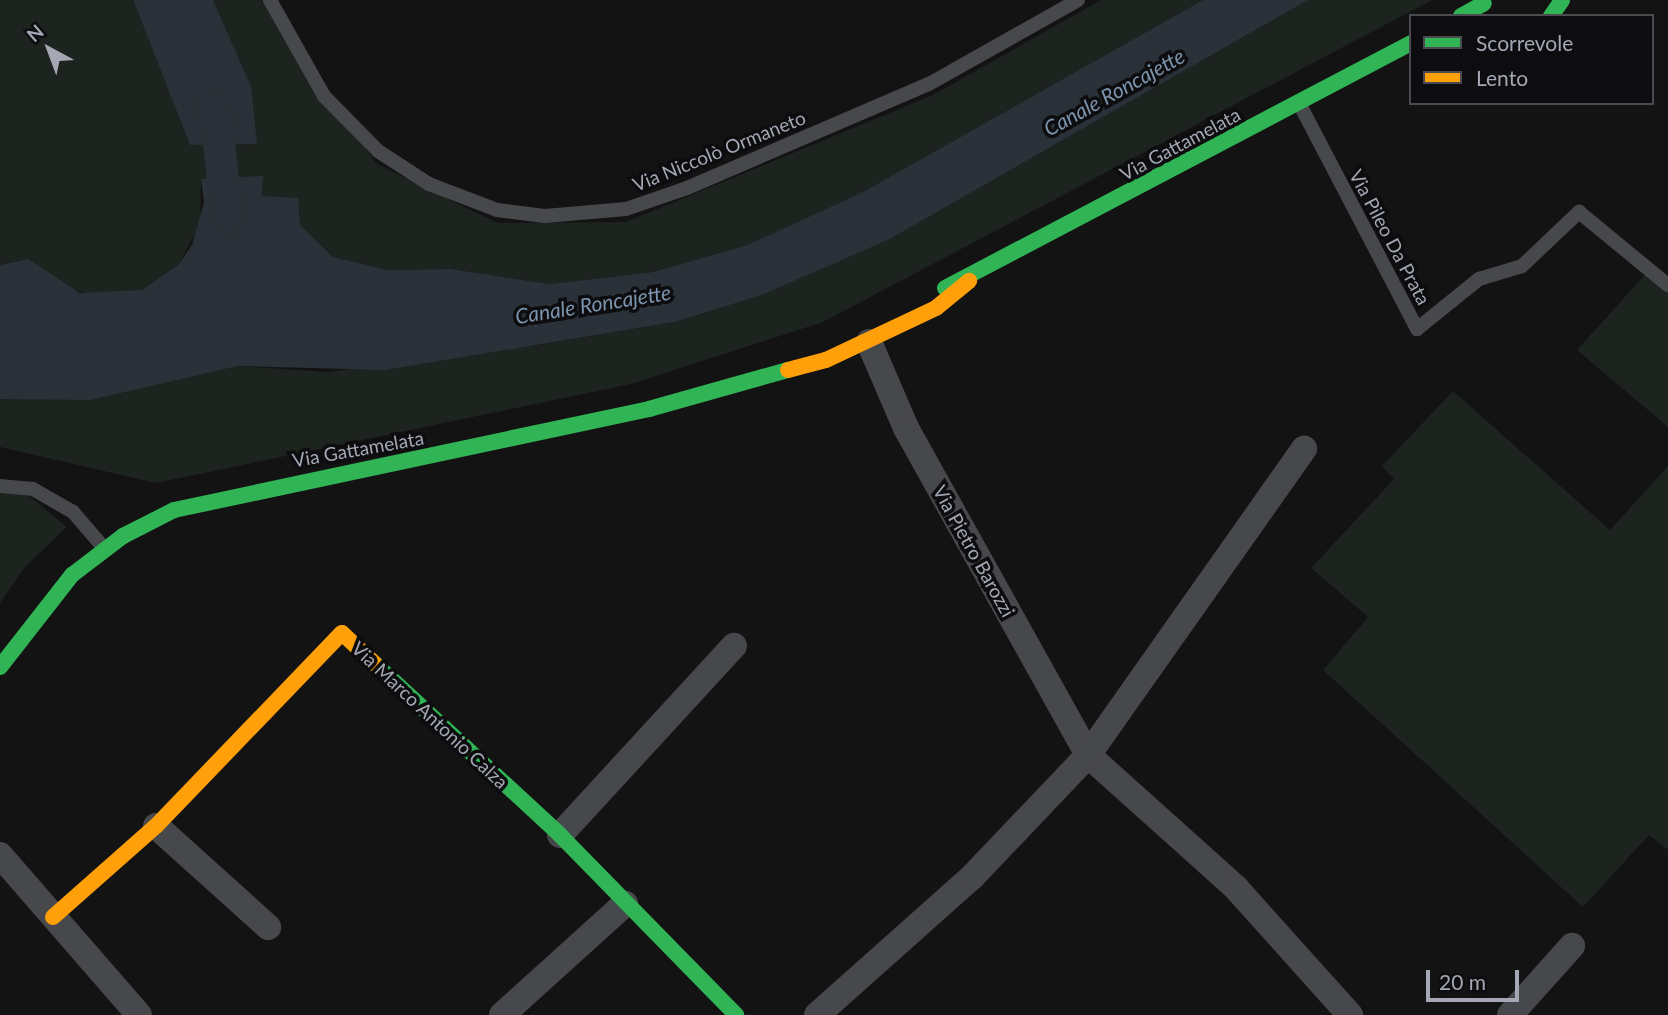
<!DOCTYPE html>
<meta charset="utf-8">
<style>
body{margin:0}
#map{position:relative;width:1668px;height:1015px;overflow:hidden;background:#131313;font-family:Lato,sans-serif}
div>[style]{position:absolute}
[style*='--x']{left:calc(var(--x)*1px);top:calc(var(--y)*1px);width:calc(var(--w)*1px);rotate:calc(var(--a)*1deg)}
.green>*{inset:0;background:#1d231e}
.water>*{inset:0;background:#2a3138}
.canal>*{height:32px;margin:-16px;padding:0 16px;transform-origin:16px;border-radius:16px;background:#2a3138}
.lane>*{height:14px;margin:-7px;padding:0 7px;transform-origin:7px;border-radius:7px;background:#47484c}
.street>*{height:26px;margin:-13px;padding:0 13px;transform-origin:13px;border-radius:13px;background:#47484c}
.fast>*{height:16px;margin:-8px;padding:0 8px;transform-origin:8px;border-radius:8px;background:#30b455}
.slow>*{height:16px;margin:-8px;padding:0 8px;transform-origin:8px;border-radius:8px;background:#ff9f0a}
span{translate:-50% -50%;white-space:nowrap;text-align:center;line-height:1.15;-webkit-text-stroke:7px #0d0d0f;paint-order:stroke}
.street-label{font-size:19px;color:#a4a8b4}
.water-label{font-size:21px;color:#7c94ae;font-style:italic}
.legend{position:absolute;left:1409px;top:14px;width:245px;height:91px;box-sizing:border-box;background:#0d0d0f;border:2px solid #494b51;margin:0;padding:9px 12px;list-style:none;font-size:21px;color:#a4a8b4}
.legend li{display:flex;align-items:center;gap:14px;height:35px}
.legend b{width:35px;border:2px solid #494b51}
.north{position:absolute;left:14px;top:14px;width:70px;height:70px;-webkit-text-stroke:5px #0d0d0f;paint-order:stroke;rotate:319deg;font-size:19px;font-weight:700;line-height:28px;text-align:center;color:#a4a8b4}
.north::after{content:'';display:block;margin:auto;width:24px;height:32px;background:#a4a8b4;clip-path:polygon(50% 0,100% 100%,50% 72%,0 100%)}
.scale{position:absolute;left:1426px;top:970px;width:93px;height:32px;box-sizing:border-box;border:4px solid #a4a8b4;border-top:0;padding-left:9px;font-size:21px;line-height:24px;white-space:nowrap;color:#a4a8b4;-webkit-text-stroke:5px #0d0d0f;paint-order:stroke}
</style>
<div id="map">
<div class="green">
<i style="clip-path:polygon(0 0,133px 0,190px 145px,251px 86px,213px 0,271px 0,294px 51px,377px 164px,497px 223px,626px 222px,933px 95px,1101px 0,1203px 0,863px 192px,747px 245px,653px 272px,550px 284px,451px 269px,388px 270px,333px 257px,262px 196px,263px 177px,223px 177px,201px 180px,200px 224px,179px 264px,142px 290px,101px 297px,60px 286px,28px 259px,0 265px)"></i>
<i style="clip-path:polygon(1308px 0,1432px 0,823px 322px,631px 384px,156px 483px,0 447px,0 399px,171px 381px,238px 366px,327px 372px,532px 346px,675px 322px,762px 295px,888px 240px)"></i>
<i style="clip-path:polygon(1649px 270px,1668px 287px,1668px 427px,1577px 350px)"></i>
<i style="clip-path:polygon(1453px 391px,1610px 530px,1668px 466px,1668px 850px,1649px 835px,1583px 907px,1323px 670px,1368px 617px,1311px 568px,1394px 479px,1382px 466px)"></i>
<i style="clip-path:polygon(0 491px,28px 495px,67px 527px,25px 567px,0 603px)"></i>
</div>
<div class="water">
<i style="clip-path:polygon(133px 0,213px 0,251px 86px,257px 144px,190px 145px)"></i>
<i style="clip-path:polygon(1203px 0,1308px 0,888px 240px,762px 295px,675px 322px,385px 370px,238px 366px,90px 400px,0 399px,0 265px,28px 259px,80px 293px,142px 290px,179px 264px,192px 245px,204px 202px,201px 179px,263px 176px,262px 196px,298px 198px,300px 225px,333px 257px,388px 270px,451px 269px,550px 284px,653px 272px,747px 245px,863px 192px)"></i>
</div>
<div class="canal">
<i style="--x:215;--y:104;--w:116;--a:84"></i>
</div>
<div class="lane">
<i style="--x:270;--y:0;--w:110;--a:60.6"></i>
<i style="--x:324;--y:96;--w:77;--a:45.5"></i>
<i style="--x:378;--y:151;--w:61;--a:32.9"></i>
<i style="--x:429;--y:184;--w:73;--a:20.9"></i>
<i style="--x:497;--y:210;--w:48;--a:7.1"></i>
<i style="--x:545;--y:216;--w:81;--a:-4.9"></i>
<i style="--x:626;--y:209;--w:65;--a:-19"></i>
<i style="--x:687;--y:188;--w:263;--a:-23.3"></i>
<i style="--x:929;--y:84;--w:171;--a:-29.4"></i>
<i style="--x:1300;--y:105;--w:253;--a:62.4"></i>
<i style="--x:1417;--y:329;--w:80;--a:-38.9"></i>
<i style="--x:1479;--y:279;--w:45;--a:-16.8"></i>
<i style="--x:1522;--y:266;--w:79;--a:-43.5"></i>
<i style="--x:1579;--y:212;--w:115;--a:39.4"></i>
<i style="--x:0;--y:486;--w:33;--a:5"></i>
<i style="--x:33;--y:489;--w:46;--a:29.9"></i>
<i style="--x:73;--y:512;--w:48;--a:49.3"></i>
</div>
<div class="street">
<i style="--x:869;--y:342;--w:94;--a:66.7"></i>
<i style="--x:906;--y:428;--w:374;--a:60.9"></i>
<i style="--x:1088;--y:755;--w:199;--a:41.9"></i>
<i style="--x:1236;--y:888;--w:171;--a:48.1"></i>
<i style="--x:156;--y:826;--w:151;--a:42"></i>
<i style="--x:560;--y:835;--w:257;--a:-47.4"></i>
<i style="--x:0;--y:855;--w:212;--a:49"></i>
<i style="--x:502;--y:1015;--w:166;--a:-42.1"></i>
<i style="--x:817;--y:1015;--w:208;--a:-41.7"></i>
<i style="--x:972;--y:877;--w:168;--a:-46.4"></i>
<i style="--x:1088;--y:755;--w:375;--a:-54.8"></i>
<i style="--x:1510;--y:1015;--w:93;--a:-48.1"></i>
</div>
<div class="fast">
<i style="--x:1461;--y:16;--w:26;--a:-29"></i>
<i style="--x:1551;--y:16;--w:19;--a:-55"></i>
<i style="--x:945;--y:288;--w:526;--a:-27.73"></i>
<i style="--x:375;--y:664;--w:252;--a:42.7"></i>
<i style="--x:560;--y:835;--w:252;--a:45.6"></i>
<i style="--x:0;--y:667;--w:117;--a:-52"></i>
<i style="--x:72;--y:575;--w:64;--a:-37.4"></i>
<i style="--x:123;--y:536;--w:57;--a:-27"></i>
<i style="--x:174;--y:510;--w:486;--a:-12"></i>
<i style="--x:649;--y:409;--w:144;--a:-15.7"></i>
</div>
<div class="slow">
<i style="--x:788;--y:370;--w:39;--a:-15"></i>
<i style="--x:826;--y:360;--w:122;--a:-25.3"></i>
<i style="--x:936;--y:308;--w:43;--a:-39.3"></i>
<i style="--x:53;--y:917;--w:137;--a:-41.5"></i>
<i style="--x:156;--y:826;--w:268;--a:-46.1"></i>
<i style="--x:342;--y:633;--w:45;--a:43.2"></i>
</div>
<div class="street-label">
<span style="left:1180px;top:144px;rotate:-28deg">Via Gattamelata</span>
<span style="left:719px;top:151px;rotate:-22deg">Via Niccolò Ormaneto</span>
<span style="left:1390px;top:237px;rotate:62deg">Via Pileo Da Prata</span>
<span style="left:358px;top:449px;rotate:-10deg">Via Gattamelata</span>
<span style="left:974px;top:551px;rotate:61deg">Via Pietro Barozzi</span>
<span style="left:430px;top:715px;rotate:43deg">Via Marco Antonio Calza</span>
</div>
<div class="water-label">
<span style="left:1114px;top:92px;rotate:-29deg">Canale Roncajette</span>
<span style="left:593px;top:304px;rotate:-9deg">Canale Roncajette</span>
</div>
<ul class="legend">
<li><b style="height:9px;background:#30b455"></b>Scorrevole</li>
<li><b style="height:9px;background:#ff9f0a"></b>Lento</li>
</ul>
<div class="north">N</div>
<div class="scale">20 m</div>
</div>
